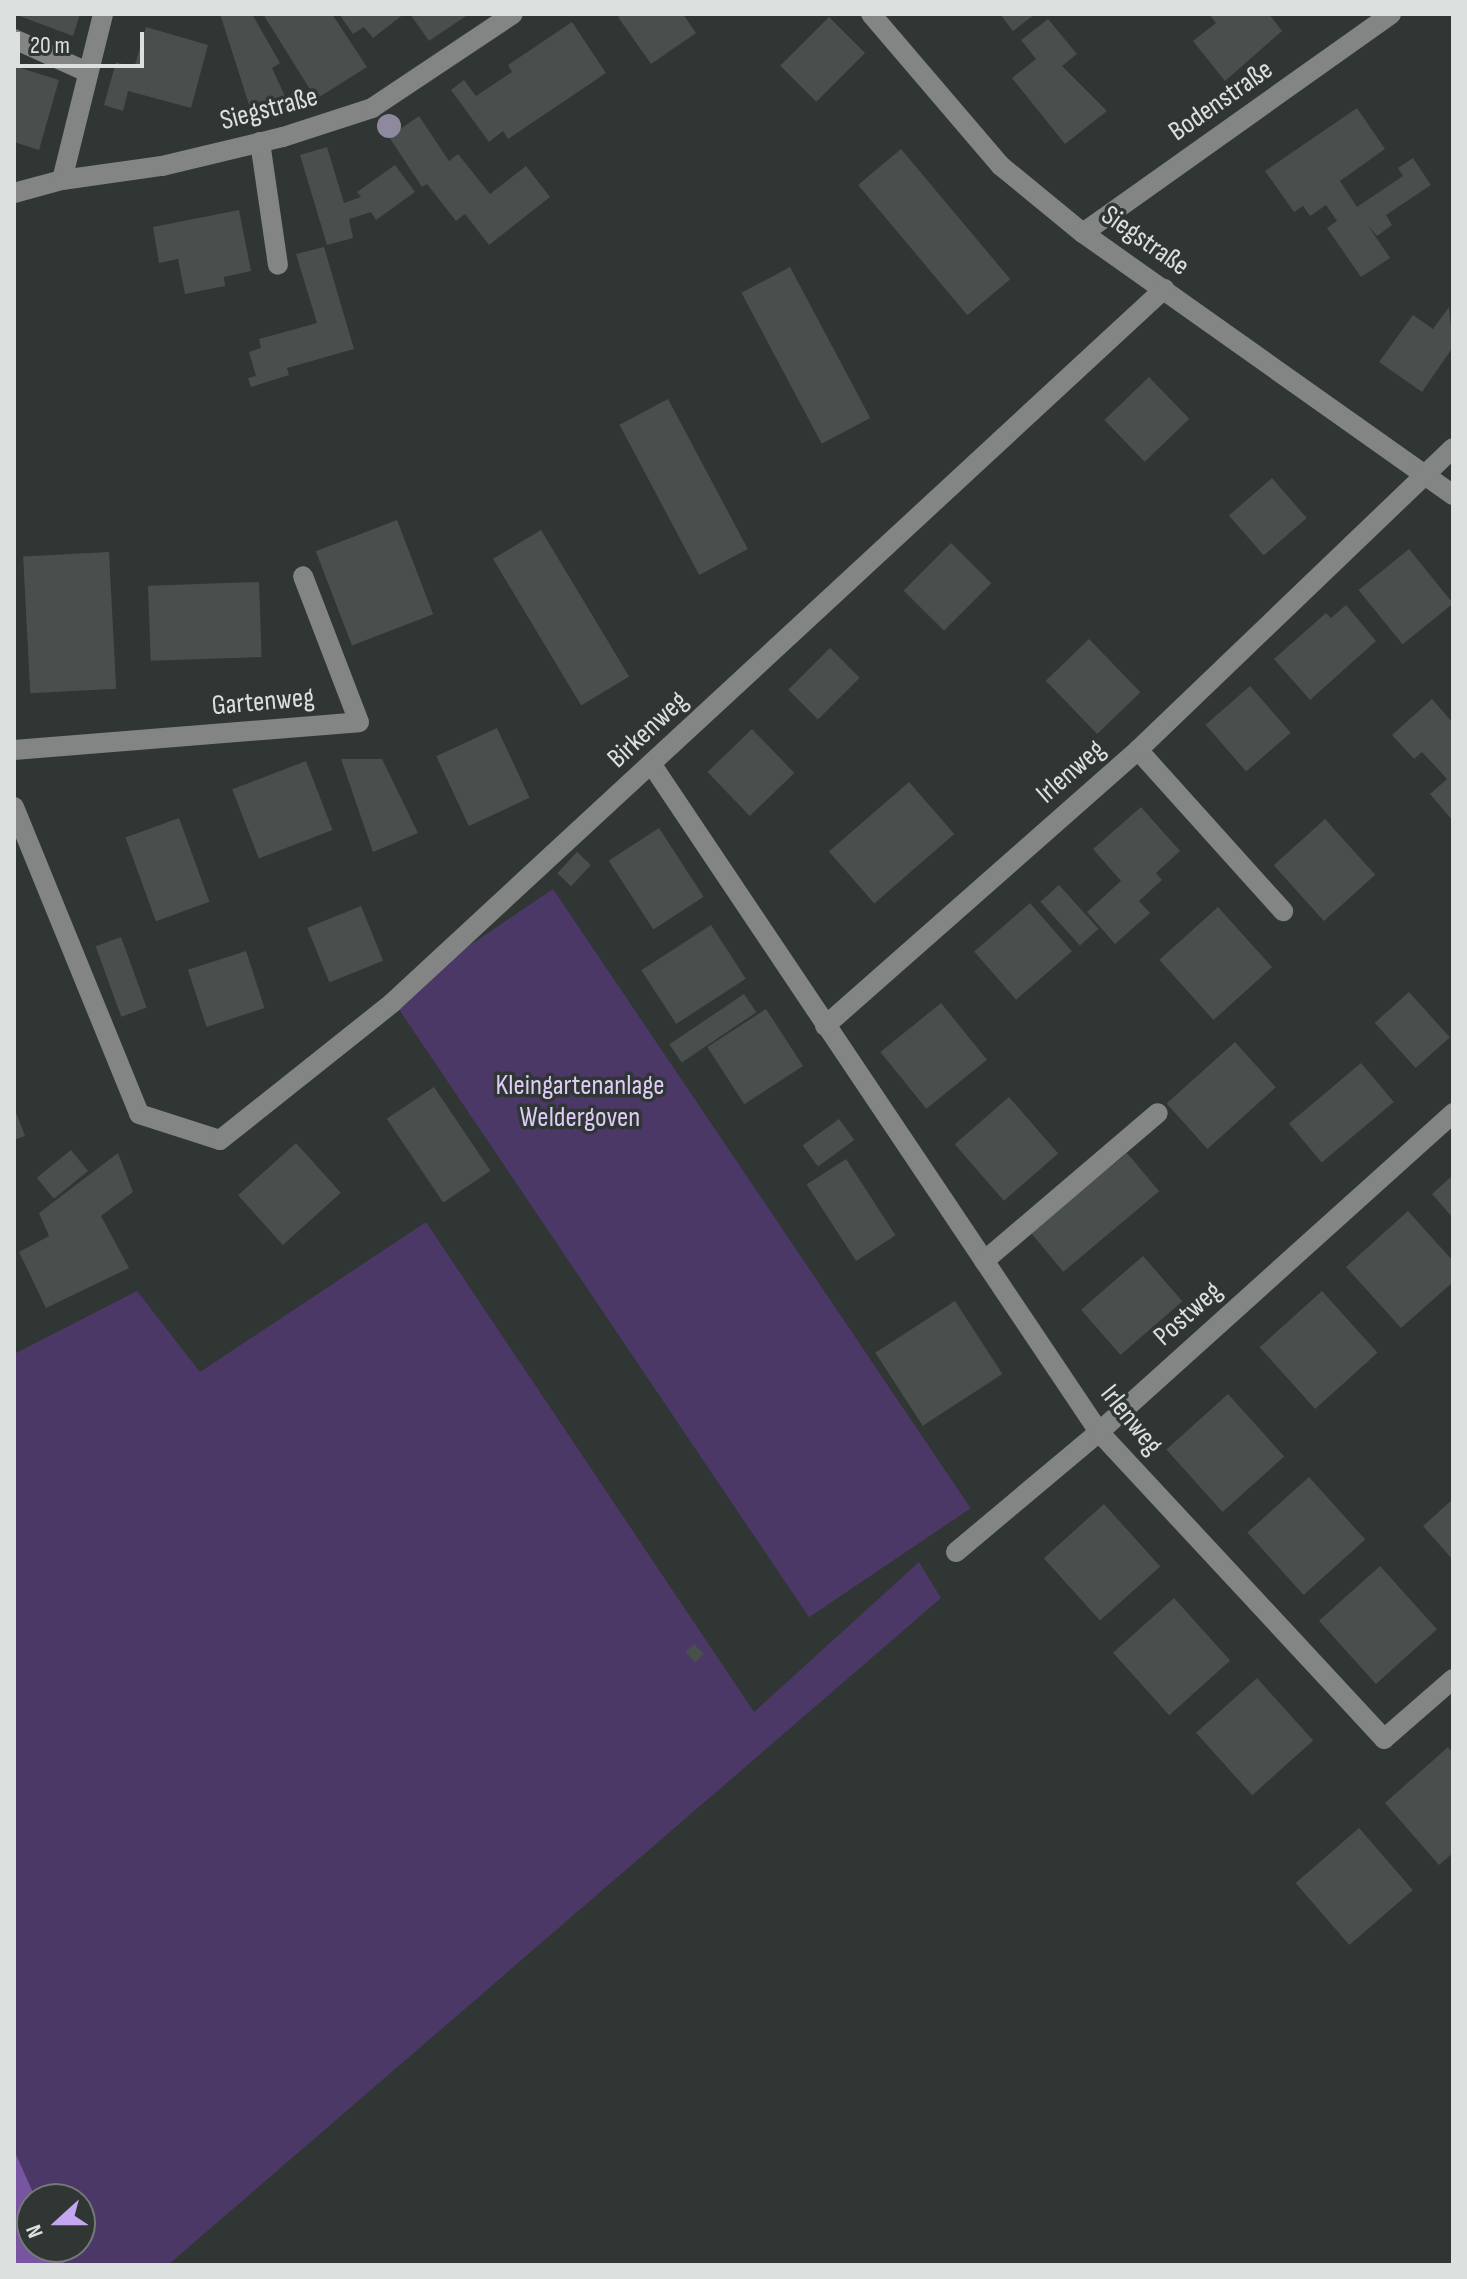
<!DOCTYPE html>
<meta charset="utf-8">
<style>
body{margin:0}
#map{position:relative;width:1467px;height:2279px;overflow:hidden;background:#2f3633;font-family:"Sofia Sans Condensed",sans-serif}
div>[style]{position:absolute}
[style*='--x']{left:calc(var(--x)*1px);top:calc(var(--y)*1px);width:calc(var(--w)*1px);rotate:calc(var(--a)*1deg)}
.green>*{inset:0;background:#4c3866;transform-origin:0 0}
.forest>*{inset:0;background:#7855a1}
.building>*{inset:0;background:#484f4c;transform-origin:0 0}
.minor>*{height:20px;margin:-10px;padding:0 10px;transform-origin:10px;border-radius:10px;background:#828583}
.trees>*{width:24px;height:24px;margin:-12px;border-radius:50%;background:#8f899f}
span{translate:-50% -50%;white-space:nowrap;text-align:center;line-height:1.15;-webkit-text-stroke:7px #2f3633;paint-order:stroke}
.street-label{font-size:28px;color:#dce0de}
.park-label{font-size:28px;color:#decdf7}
.frame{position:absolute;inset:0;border:16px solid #dce0de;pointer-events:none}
.north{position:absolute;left:16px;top:2183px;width:80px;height:80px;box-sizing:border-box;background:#2f3633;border:2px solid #747a77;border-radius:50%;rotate:249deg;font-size:22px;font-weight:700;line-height:32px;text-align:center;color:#dce0de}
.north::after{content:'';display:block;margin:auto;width:28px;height:36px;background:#c5a6f0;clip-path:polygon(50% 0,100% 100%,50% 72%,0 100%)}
.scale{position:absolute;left:16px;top:32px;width:128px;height:36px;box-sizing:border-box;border:4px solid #dce0de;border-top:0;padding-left:10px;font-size:24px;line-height:28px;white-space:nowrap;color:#dce0de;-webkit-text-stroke:6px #2f3633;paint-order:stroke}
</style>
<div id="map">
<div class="green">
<i style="left:553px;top:889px;width:747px;height:195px;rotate:56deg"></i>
<i style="clip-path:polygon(426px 1222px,754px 1712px,919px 1562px,941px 1598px,168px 2265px,65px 2265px,57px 2247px,80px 2247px,80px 2199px,36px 2199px,14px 2150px,14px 1354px,137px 1291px,200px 1372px)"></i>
</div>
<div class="forest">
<i style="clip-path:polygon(14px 2150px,36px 2199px,32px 2247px,57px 2247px,65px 2265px,14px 2265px)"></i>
</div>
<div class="building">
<i style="clip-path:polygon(14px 14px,80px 14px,73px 36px)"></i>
<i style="clip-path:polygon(220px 14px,252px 14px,280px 63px,272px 68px,289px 105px,253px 117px)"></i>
<i style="clip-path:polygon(263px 14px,332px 14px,367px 67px,316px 99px)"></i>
<i style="clip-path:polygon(339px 14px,404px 14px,373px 38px,364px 27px,353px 34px)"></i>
<i style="clip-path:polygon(410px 14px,469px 14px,429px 41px)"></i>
<i style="clip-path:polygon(622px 14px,683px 14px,696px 33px,651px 64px,618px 17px)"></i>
<i style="clip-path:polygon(1000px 14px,1035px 14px,1013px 31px)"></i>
<i style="clip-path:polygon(1209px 14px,1269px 14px,1282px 31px,1225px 81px,1193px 41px,1216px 23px)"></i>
<i style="left:829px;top:17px;width:51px;height:69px;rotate:45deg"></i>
<i style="clip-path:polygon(1048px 19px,1077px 54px,1062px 66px,1107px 111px,1065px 144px,1012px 78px,1036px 59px,1021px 40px)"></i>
<i style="clip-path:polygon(572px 22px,606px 73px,508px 139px,503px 131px,489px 142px,451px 90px,464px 80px,476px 96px,512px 72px,508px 65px)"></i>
<i style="clip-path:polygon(146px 27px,208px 45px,191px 108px,128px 91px,123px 111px,104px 105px,116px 62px,134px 68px)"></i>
<i style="clip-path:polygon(14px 66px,59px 80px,39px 150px,14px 142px)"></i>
<i style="clip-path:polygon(1357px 108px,1385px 149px,1340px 181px,1357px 207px,1403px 176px,1398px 168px,1413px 158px,1431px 185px,1386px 215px,1392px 225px,1377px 236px,1367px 224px,1390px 258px,1361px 277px,1327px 228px,1337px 221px,1326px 205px,1310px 216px,1303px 206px,1294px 212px,1265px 171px)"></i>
<i style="clip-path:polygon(419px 116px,449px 161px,458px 154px,490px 194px,526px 166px,550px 197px,489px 245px,465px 214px,456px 221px,427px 184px,422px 187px,389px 137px)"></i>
<i style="clip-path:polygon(327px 147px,344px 203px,361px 197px,357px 192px,395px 165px,415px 192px,376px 220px,371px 212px,349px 219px,353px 238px,327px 245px,300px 155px)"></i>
<i style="left:901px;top:149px;width:170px;height:56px;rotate:50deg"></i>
<i style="clip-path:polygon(239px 210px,251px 271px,224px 277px,225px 286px,185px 294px,178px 259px,159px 263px,153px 227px)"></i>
<i style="clip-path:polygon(324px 247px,354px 349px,287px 368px,289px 375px,251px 387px,248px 378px,256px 376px,249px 352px,261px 348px,259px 339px,317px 323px,296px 254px)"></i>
<i style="left:790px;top:267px;width:171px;height:55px;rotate:62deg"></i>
<i style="clip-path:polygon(1449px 307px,1453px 347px,1422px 392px,1379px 362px,1413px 315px,1433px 329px)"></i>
<i style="left:1149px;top:377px;width:58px;height:62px;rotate:46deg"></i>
<i style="left:668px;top:399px;width:170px;height:55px;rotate:62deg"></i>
<i style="left:1272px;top:478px;width:53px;height:57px;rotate:49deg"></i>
<i style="left:397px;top:520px;width:101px;height:87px;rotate:69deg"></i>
<i style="left:541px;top:530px;width:171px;height:56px;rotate:59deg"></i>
<i style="left:951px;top:543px;width:57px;height:67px;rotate:45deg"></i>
<i style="left:1409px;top:549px;width:70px;height:65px;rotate:51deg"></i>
<i style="left:109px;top:552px;width:137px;height:86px;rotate:87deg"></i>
<i style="left:259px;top:582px;width:75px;height:111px;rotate:88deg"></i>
<i style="clip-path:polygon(1346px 605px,1376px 641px,1310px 700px,1274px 659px,1326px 613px,1331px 618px)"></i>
<i style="left:1089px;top:639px;width:74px;height:60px;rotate:46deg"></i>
<i style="left:830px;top:648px;width:42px;height:59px;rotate:45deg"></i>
<i style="left:1250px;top:686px;width:62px;height:59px;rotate:49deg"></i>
<i style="clip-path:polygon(1432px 699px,1453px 723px,1453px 821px,1430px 794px,1447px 779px,1422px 752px,1414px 759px,1392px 735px)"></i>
<i style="left:497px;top:728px;width:77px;height:67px;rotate:65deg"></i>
<i style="left:752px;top:729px;width:61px;height:62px;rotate:46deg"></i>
<i style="clip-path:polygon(341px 759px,382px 759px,418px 833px,373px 852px)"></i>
<i style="left:306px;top:761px;width:74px;height:79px;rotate:69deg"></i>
<i style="left:909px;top:782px;width:69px;height:106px;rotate:49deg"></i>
<i style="clip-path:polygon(1141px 807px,1180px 851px,1156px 873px,1162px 880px,1139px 901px,1150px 913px,1115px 944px,1087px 912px,1121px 881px,1093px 849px)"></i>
<i style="left:179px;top:818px;width:89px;height:57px;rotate:70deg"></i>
<i style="left:1325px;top:819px;width:75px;height:69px;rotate:48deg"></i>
<i style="left:659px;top:828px;width:82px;height:60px;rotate:57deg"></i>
<i style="left:577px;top:852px;width:19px;height:29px;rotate:43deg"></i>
<i style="left:1059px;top:885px;width:59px;height:25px;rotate:48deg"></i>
<i style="left:1030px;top:903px;width:64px;height:74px;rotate:49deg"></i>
<i style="left:361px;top:906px;width:59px;height:58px;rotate:68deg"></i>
<i style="left:1218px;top:907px;width:81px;height:79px;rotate:48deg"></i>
<i style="left:711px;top:925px;width:64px;height:83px;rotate:57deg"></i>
<i style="left:121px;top:937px;width:75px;height:27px;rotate:70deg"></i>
<i style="left:246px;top:951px;width:60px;height:61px;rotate:72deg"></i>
<i style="left:1409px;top:992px;width:61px;height:46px;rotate:48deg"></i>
<i style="left:744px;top:994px;width:22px;height:90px;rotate:56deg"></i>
<i style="left:941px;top:1003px;width:73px;height:78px;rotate:51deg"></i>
<i style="left:766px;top:1009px;width:68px;height:70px;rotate:57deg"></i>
<i style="left:1235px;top:1042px;width:61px;height:92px;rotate:48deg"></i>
<i style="left:1361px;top:1063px;width:51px;height:94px;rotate:50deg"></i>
<i style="left:434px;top:1087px;width:101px;height:57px;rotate:56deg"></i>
<i style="left:1009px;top:1097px;width:75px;height:72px;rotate:49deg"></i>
<i style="clip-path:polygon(14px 1107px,25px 1136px,14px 1140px)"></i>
<i style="left:839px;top:1119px;width:26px;height:45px;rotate:54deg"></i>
<i style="left:296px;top:1143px;width:67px;height:78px;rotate:48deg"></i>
<i style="left:71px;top:1150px;width:27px;height:44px;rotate:51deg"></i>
<i style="clip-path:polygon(118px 1153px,133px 1192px,101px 1216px,129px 1268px,46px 1308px,19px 1252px,49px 1236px,39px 1213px)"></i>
<i style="left:1127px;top:1153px;width:50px;height:125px;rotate:50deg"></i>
<i style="left:846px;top:1159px;width:91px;height:47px;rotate:57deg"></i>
<i style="clip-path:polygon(1453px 1175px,1453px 1218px,1432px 1194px)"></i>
<i style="clip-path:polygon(1408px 1211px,1453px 1261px,1453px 1282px,1401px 1328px,1346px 1267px)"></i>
<i style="left:1143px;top:1256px;width:60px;height:82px;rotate:49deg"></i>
<i style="left:1322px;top:1291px;width:83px;height:84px;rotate:48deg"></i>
<i style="left:955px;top:1301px;width:87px;height:95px;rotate:57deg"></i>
<i style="left:1228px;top:1394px;width:84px;height:83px;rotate:48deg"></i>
<i style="left:1309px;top:1477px;width:84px;height:83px;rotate:48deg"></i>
<i style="clip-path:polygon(1453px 1499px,1453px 1560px,1423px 1526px)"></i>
<i style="left:1104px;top:1504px;width:84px;height:81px;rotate:48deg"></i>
<i style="left:1380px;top:1566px;width:85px;height:82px;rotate:48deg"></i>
<i style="left:1174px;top:1598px;width:84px;height:82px;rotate:48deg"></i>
<i style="left:694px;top:1644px;width:14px;height:12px;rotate:45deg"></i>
<i style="left:1257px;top:1678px;width:84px;height:82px;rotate:48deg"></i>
<i style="clip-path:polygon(1448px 1747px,1453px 1754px,1453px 1853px,1439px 1865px,1385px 1803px)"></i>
<i style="left:1359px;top:1828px;width:82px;height:84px;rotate:49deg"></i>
</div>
<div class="minor">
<i style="--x:871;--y:14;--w:200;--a:49.5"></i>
<i style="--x:1001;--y:166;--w:106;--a:39.3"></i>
<i style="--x:1083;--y:233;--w:453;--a:35.3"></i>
<i style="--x:14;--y:39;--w:80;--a:24.3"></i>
<i style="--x:260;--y:142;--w:124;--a:81.7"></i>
<i style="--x:62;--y:180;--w:171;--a:-76.1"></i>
<i style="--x:14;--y:193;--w:50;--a:-15.2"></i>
<i style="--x:62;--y:180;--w:101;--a:-8"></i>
<i style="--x:162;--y:166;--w:124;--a:-13.5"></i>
<i style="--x:283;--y:137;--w:94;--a:-18"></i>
<i style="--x:372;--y:108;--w:169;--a:-33.7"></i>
<i style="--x:1083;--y:233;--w:378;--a:-35.4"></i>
<i style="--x:14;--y:750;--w:346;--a:-4.6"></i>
<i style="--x:359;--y:722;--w:156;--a:-111"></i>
<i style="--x:1138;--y:750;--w:217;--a:48"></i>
<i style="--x:652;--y:765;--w:803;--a:56.17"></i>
<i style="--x:1099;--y:1432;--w:419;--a:47.1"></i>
<i style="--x:1384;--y:1739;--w:91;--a:-41"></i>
<i style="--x:14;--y:807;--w:331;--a:67.8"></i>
<i style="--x:139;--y:1114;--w:85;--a:17.8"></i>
<i style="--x:220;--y:1140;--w:220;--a:-38.5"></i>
<i style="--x:392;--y:1003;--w:1052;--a:-42.76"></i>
<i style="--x:825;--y:1026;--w:417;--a:-41.4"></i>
<i style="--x:1138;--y:750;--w:436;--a:-43.8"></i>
<i style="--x:984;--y:1261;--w:228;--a:-40.4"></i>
<i style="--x:956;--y:1552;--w:187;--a:-40"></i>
<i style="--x:1099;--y:1432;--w:477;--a:-42"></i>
</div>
<div class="trees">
<i style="left:389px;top:126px"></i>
</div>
<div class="street-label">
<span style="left:1221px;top:101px;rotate:-35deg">Bodenstraße</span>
<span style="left:269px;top:109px;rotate:-15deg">Siegstraße</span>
<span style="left:1145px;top:241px;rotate:35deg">Siegstraße</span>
<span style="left:263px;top:702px;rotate:-5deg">Gartenweg</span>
<span style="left:648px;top:730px;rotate:-43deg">Birkenweg</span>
<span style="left:1071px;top:772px;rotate:-41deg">Irlenweg</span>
<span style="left:1188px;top:1314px;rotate:-42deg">Postweg</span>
<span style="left:1131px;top:1420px;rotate:51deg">Irlenweg</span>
</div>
<div class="park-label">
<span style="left:580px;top:1102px">Kleingartenanlage<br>Weldergoven</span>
</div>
<div class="frame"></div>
<div class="north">N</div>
<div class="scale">20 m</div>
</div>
